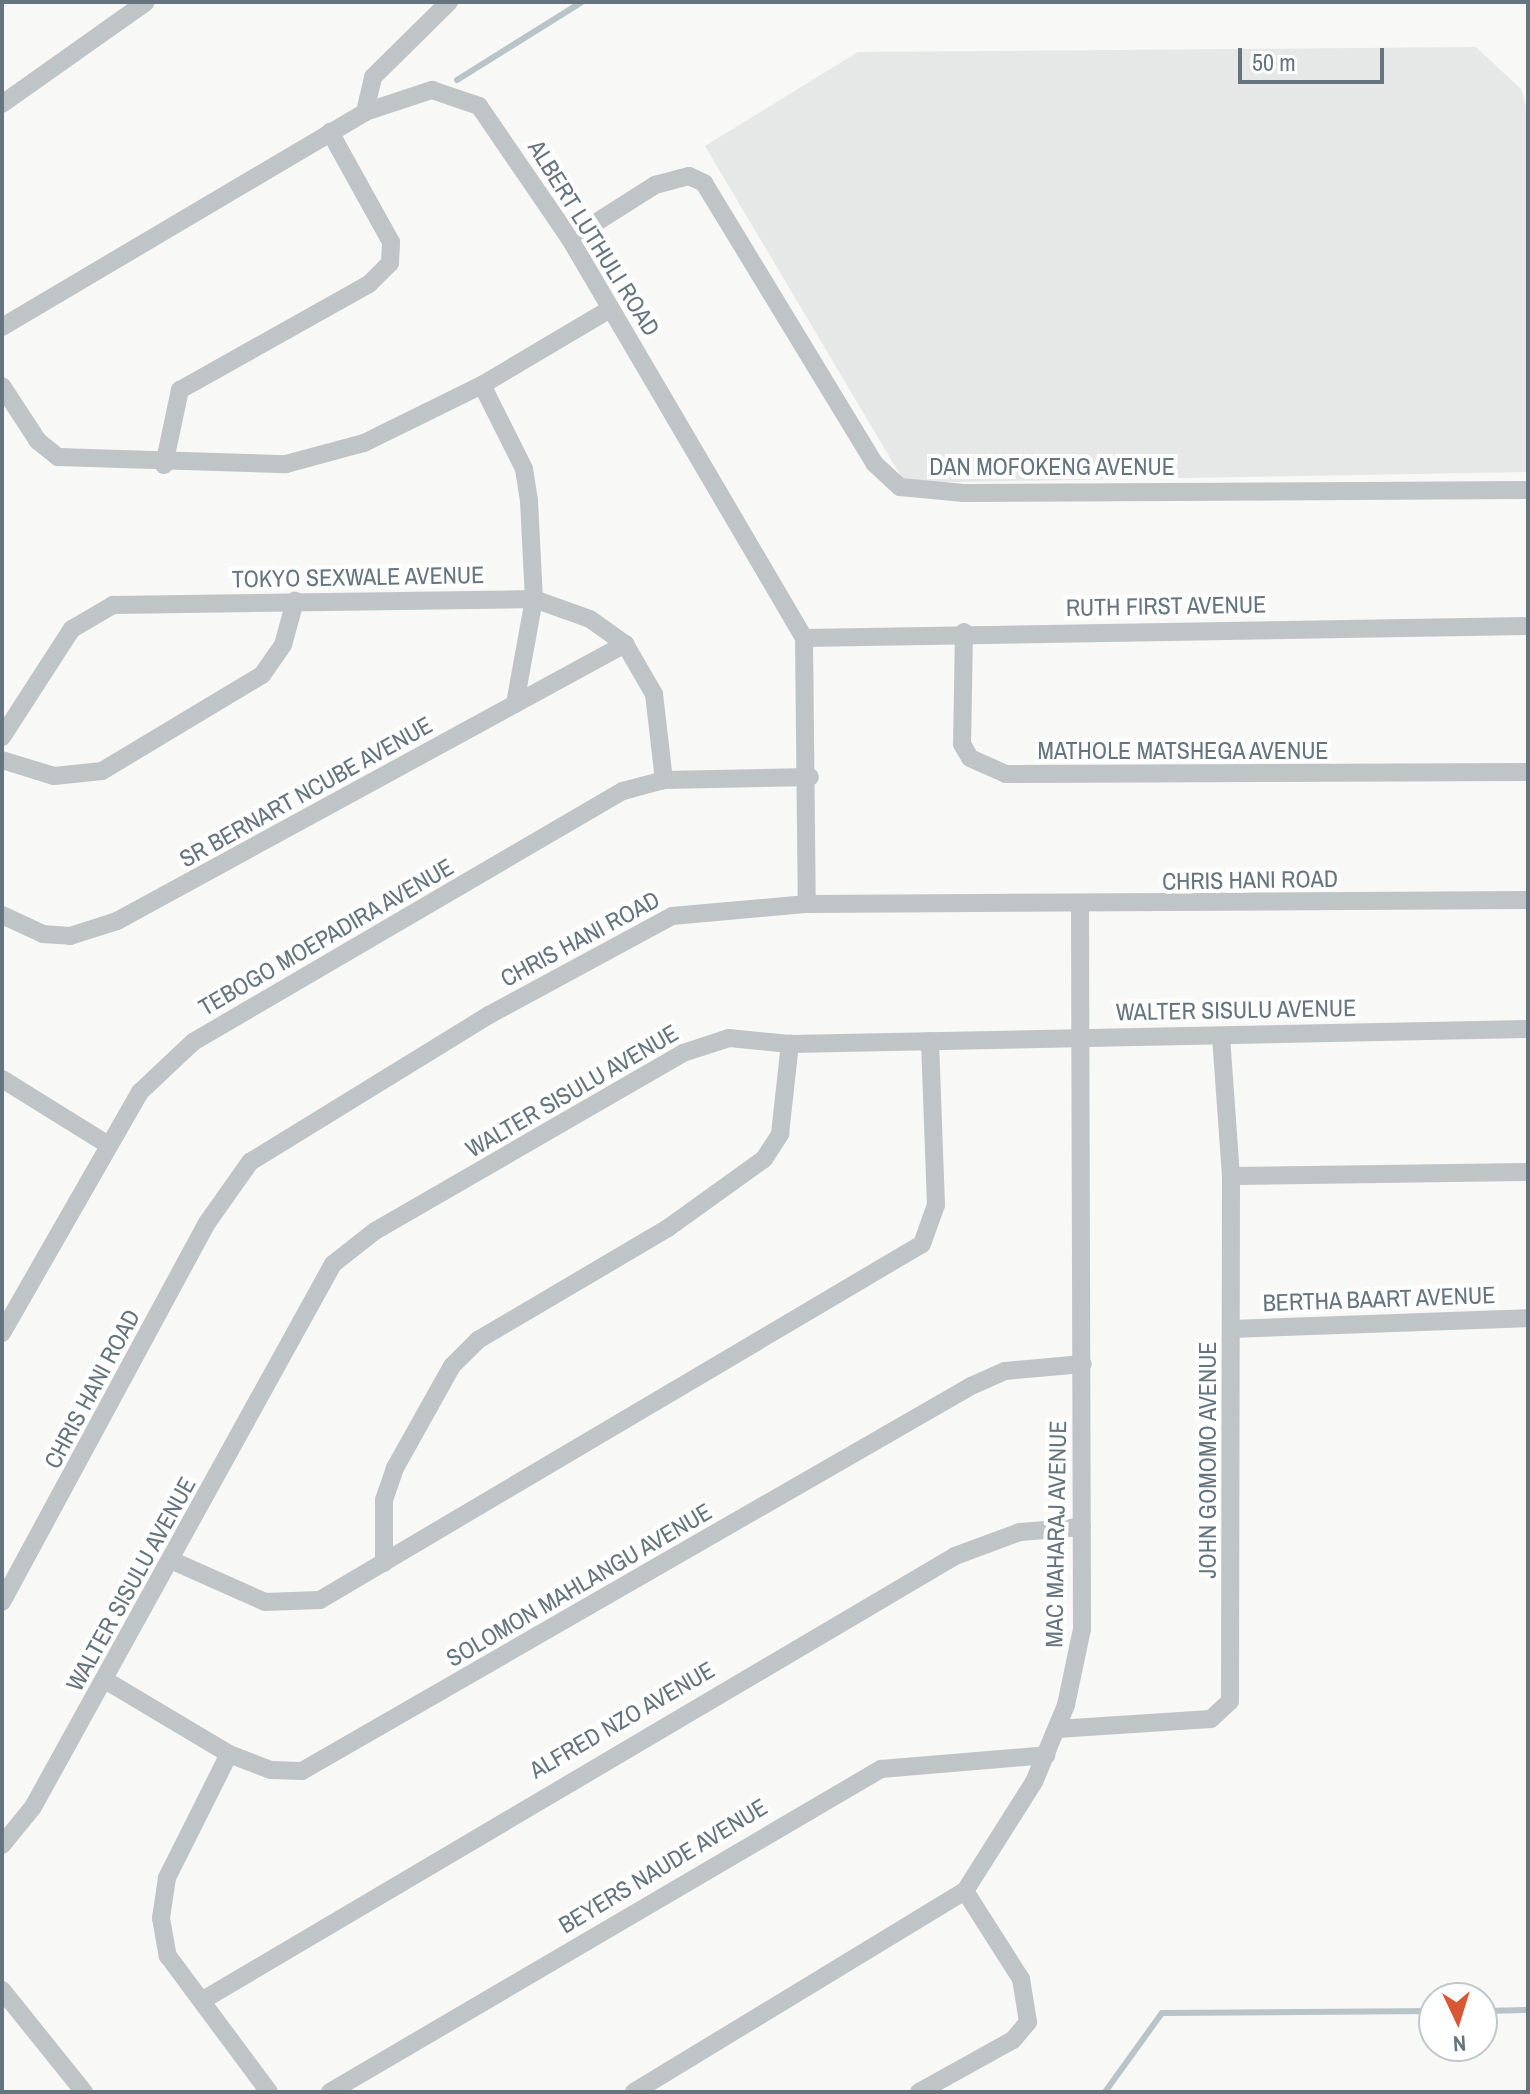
<!DOCTYPE html>
<style>
body{margin:0}
#map{position:relative;width:1530px;height:2094px;overflow:hidden;background:#f8f8f6;font-family:"Archivo Narrow",sans-serif}
div>[style]{position:absolute}
[style*='--x']{left:calc(var(--x)*1px);top:calc(var(--y)*1px);width:calc(var(--w)*1px);rotate:calc(var(--a)*1deg)}
.built>*{inset:0;background:#e6e7e7}
.stream>*{height:6px;margin:-3px;padding:0 3px;transform-origin:3px;border-radius:3px;background:#b8c4c8}
.street>*{height:18px;margin:-9px;padding:0 9px;transform-origin:9px;border-radius:9px;background:#bfc4c7}
span{translate:-50% -50%;white-space:nowrap;text-align:center;line-height:1.15;-webkit-text-stroke:8px #fff;paint-order:stroke}
.street-label{font-size:24px;color:#65757f}
.frame{position:absolute;inset:0;border:4px solid #65757f;pointer-events:none}
.north{position:absolute;left:1418px;top:1982px;width:80px;height:80px;box-sizing:border-box;background:#fff;border:2px solid #c1c8cc;border-radius:50%;rotate:176deg;font-size:22px;font-weight:700;line-height:32px;text-align:center;color:#65757f}
.north::after{content:'';display:block;margin:auto;width:28px;height:36px;background:#d95735;clip-path:polygon(50% 0,100% 100%,50% 72%,0 100%)}
.scale{position:absolute;left:1238px;top:48px;width:146px;height:36px;box-sizing:border-box;border:4px solid #65757f;border-top:0;padding-left:10px;font-size:24px;line-height:28px;white-space:nowrap;color:#65757f;-webkit-text-stroke:6px #fff;paint-order:stroke}
</style>
<div id="map">
<div class="built">
<i style="clip-path:polygon(1476px 47px,1521px 89px,1528px 113px,1528px 472px,905px 483px,705px 146px,858px 52px)"></i>
</div>
<div class="stream">
<i style="--x:457;--y:80;--w:147;--a:-32"></i>
<i style="--x:1482;--y:2011;--w:46;--a:-1.2"></i>
<i style="--x:1105;--y:2092;--w:97;--a:-54.2"></i>
<i style="--x:1162;--y:2013;--w:272;--a:-0.4"></i>
</div>
<div class="street">
<i style="--x:2;--y:104;--w:176;--a:-35.3"></i>
<i style="--x:365;--y:112;--w:36;--a:-77"></i>
<i style="--x:373;--y:77;--w:107;--a:-44.6"></i>
<i style="--x:570;--y:239;--w:101;--a:-32.4"></i>
<i style="--x:655;--y:185;--w:35;--a:-15"></i>
<i style="--x:689;--y:176;--w:17;--a:25"></i>
<i style="--x:704;--y:183;--w:329;--a:58.7"></i>
<i style="--x:875;--y:464;--w:34;--a:43"></i>
<i style="--x:900;--y:487;--w:64;--a:5.4"></i>
<i style="--x:964;--y:493;--w:564;--a:-0.3"></i>
<i style="--x:2;--y:327;--w:422;--a:-30.6"></i>
<i style="--x:365;--y:112;--w:71;--a:-18.2"></i>
<i style="--x:432;--y:90;--w:50;--a:18.8"></i>
<i style="--x:479;--y:106;--w:161;--a:55.6"></i>
<i style="--x:570;--y:239;--w:463;--a:59.6"></i>
<i style="--x:804;--y:638;--w:266;--a:89.4"></i>
<i style="--x:482;--y:385;--w:94;--a:63.4"></i>
<i style="--x:524;--y:469;--w:32;--a:81"></i>
<i style="--x:529;--y:501;--w:98;--a:87.1"></i>
<i style="--x:534;--y:599;--w:107;--a:100.3"></i>
<i style="--x:2;--y:386;--w:66;--a:56.8"></i>
<i style="--x:38;--y:441;--w:26;--a:39"></i>
<i style="--x:58;--y:457;--w:228;--a:1.8"></i>
<i style="--x:286;--y:464;--w:81;--a:-15.1"></i>
<i style="--x:364;--y:443;--w:131;--a:-26.2"></i>
<i style="--x:482;--y:385;--w:149;--a:-30.7"></i>
<i style="--x:164;--y:465;--w:77;--a:-78"></i>
<i style="--x:180;--y:390;--w:217;--a:-29.3"></i>
<i style="--x:369;--y:284;--w:30;--a:-45"></i>
<i style="--x:390;--y:263;--w:21;--a:-87"></i>
<i style="--x:391;--y:242;--w:126;--a:-119"></i>
<i style="--x:964;--y:632;--w:112;--a:91"></i>
<i style="--x:962;--y:744;--w:16;--a:60"></i>
<i style="--x:970;--y:758;--w:39;--a:24"></i>
<i style="--x:1006;--y:774;--w:522;--a:-0.22"></i>
<i style="--x:804;--y:638;--w:724;--a:-0.95"></i>
<i style="--x:2;--y:737;--w:129;--a:-57.1"></i>
<i style="--x:72;--y:629;--w:48;--a:-30.3"></i>
<i style="--x:113;--y:605;--w:421;--a:-0.8"></i>
<i style="--x:534;--y:599;--w:59;--a:19.7"></i>
<i style="--x:590;--y:619;--w:43;--a:35.5"></i>
<i style="--x:625;--y:644;--w:58;--a:59.9"></i>
<i style="--x:654;--y:694;--w:87;--a:83.4"></i>
<i style="--x:2;--y:760;--w:54;--a:17.1"></i>
<i style="--x:54;--y:776;--w:48;--a:-5.9"></i>
<i style="--x:102;--y:771;--w:187;--a:-31"></i>
<i style="--x:262;--y:675;--w:37;--a:-55"></i>
<i style="--x:283;--y:645;--w:46;--a:-74.7"></i>
<i style="--x:2;--y:915;--w:45;--a:24.9"></i>
<i style="--x:43;--y:934;--w:27;--a:4"></i>
<i style="--x:70;--y:936;--w:49;--a:-17.7"></i>
<i style="--x:117;--y:921;--w:579;--a:-28.6"></i>
<i style="--x:2;--y:1079;--w:123;--a:31.8"></i>
<i style="--x:1231;--y:1176;--w:297;--a:-0.8"></i>
<i style="--x:1232;--y:1329;--w:296;--a:-2.1"></i>
<i style="--x:2;--y:1333;--w:278;--a:-60.2"></i>
<i style="--x:140;--y:1092;--w:73;--a:-43.3"></i>
<i style="--x:193;--y:1042;--w:498;--a:-30.3"></i>
<i style="--x:623;--y:791;--w:42;--a:-15"></i>
<i style="--x:664;--y:780;--w:146;--a:-1.2"></i>
<i style="--x:173;--y:1561;--w:101;--a:24"></i>
<i style="--x:265;--y:1602;--w:55;--a:-2.1"></i>
<i style="--x:320;--y:1600;--w:699;--a:-30.6"></i>
<i style="--x:922;--y:1244;--w:41;--a:-70.3"></i>
<i style="--x:936;--y:1205;--w:164;--a:-92.1"></i>
<i style="--x:384;--y:1563;--w:63;--a:-90"></i>
<i style="--x:384;--y:1500;--w:34;--a:-71"></i>
<i style="--x:395;--y:1468;--w:117;--a:-60.8"></i>
<i style="--x:452;--y:1366;--w:37;--a:-45"></i>
<i style="--x:478;--y:1340;--w:221;--a:-30.5"></i>
<i style="--x:668;--y:1228;--w:118;--a:-35.7"></i>
<i style="--x:764;--y:1159;--w:30;--a:-57"></i>
<i style="--x:780;--y:1134;--w:91;--a:-83.7"></i>
<i style="--x:2;--y:1602;--w:431;--a:-61.6"></i>
<i style="--x:207;--y:1223;--w:75;--a:-54.8"></i>
<i style="--x:250;--y:1162;--w:281;--a:-31.6"></i>
<i style="--x:489;--y:1015;--w:208;--a:-28.4"></i>
<i style="--x:672;--y:916;--w:136;--a:-5.1"></i>
<i style="--x:807;--y:904;--w:721;--a:-0.32"></i>
<i style="--x:105;--y:1680;--w:144;--a:30.8"></i>
<i style="--x:229;--y:1754;--w:45;--a:20.9"></i>
<i style="--x:271;--y:1770;--w:31;--a:2"></i>
<i style="--x:302;--y:1771;--w:772;--a:-29.92"></i>
<i style="--x:971;--y:1386;--w:37;--a:-24"></i>
<i style="--x:1005;--y:1371;--w:78;--a:-5.1"></i>
<i style="--x:1057;--y:1729;--w:154;--a:-3.7"></i>
<i style="--x:1211;--y:1719;--w:26;--a:-43"></i>
<i style="--x:1230;--y:1701;--w:525;--a:-89.89"></i>
<i style="--x:1231;--y:1176;--w:139;--a:-94.1"></i>
<i style="--x:229;--y:1754;--w:139;--a:116.6"></i>
<i style="--x:167;--y:1878;--w:40;--a:98.5"></i>
<i style="--x:161;--y:1918;--w:39;--a:80"></i>
<i style="--x:168;--y:1956;--w:169;--a:53.4"></i>
<i style="--x:2;--y:1845;--w:49;--a:-50.8"></i>
<i style="--x:33;--y:1807;--w:620;--a:-61.08"></i>
<i style="--x:333;--y:1264;--w:53;--a:-38.2"></i>
<i style="--x:375;--y:1231;--w:356;--a:-30"></i>
<i style="--x:683;--y:1053;--w:48;--a:-18.1"></i>
<i style="--x:729;--y:1038;--w:61;--a:5.6"></i>
<i style="--x:790;--y:1044;--w:738;--a:-1.16"></i>
<i style="--x:2;--y:1990;--w:131;--a:51.2"></i>
<i style="--x:203;--y:2000;--w:873;--a:-30.56"></i>
<i style="--x:955;--y:1556;--w:69;--a:-20.3"></i>
<i style="--x:1020;--y:1532;--w:62;--a:-4.6"></i>
<i style="--x:330;--y:2092;--w:639;--a:-30.38"></i>
<i style="--x:881;--y:1769;--w:166;--a:-4.8"></i>
<i style="--x:634;--y:2092;--w:387;--a:-31.3"></i>
<i style="--x:965;--y:1891;--w:129;--a:-57.7"></i>
<i style="--x:1034;--y:1782;--w:83;--a:-67.4"></i>
<i style="--x:1066;--y:1705;--w:78;--a:-78.1"></i>
<i style="--x:1082;--y:1629;--w:723;--a:-90.16"></i>
<i style="--x:919;--y:2092;--w:107;--a:-29"></i>
<i style="--x:1013;--y:2040;--w:23;--a:-50"></i>
<i style="--x:1028;--y:2022;--w:44;--a:-99.2"></i>
<i style="--x:1021;--y:1979;--w:104;--a:-122.5"></i>
</div>
<div class="street-label">
<span style="left:594px;top:238px;rotate:58deg">ALBERT LUTHULI ROAD</span>
<span style="left:1052px;top:467px">DAN MOFOKENG AVENUE</span>
<span style="left:358px;top:577px;rotate:-1deg">TOKYO SEXWALE AVENUE</span>
<span style="left:1166px;top:606px;rotate:-1deg">RUTH FIRST AVENUE</span>
<span style="left:1183px;top:751px">MATHOLE MATSHEGA AVENUE</span>
<span style="left:306px;top:792px;rotate:-29deg">SR BERNART NCUBE AVENUE</span>
<span style="left:1250px;top:880px;rotate:-1deg">CHRIS HANI ROAD</span>
<span style="left:326px;top:937px;rotate:-30deg">TEBOGO MOEPADIRA AVENUE</span>
<span style="left:580px;top:939px;rotate:-28deg">CHRIS HANI ROAD</span>
<span style="left:1236px;top:1010px;rotate:-1deg">WALTER SISULU AVENUE</span>
<span style="left:572px;top:1091px;rotate:-30deg">WALTER SISULU AVENUE</span>
<span style="left:1379px;top:1299px;rotate:-2deg">BERTHA BAART AVENUE</span>
<span style="left:92px;top:1389px;rotate:-62deg">CHRIS HANI ROAD</span>
<span style="left:1208px;top:1460px;rotate:-90deg">JOHN GOMOMO AVENUE</span>
<span style="left:1056px;top:1534px;rotate:-89deg">MAC MAHARAJ AVENUE</span>
<span style="left:131px;top:1584px;rotate:-61deg">WALTER SISULU AVENUE</span>
<span style="left:579px;top:1585px;rotate:-30deg">SOLOMON MAHLANGU AVENUE</span>
<span style="left:622px;top:1720px;rotate:-30deg">ALFRED NZO AVENUE</span>
<span style="left:663px;top:1866px;rotate:-31deg">BEYERS NAUDE AVENUE</span>
</div>
<div class="frame"></div>
<div class="north">N</div>
<div class="scale">50 m</div>
</div>
